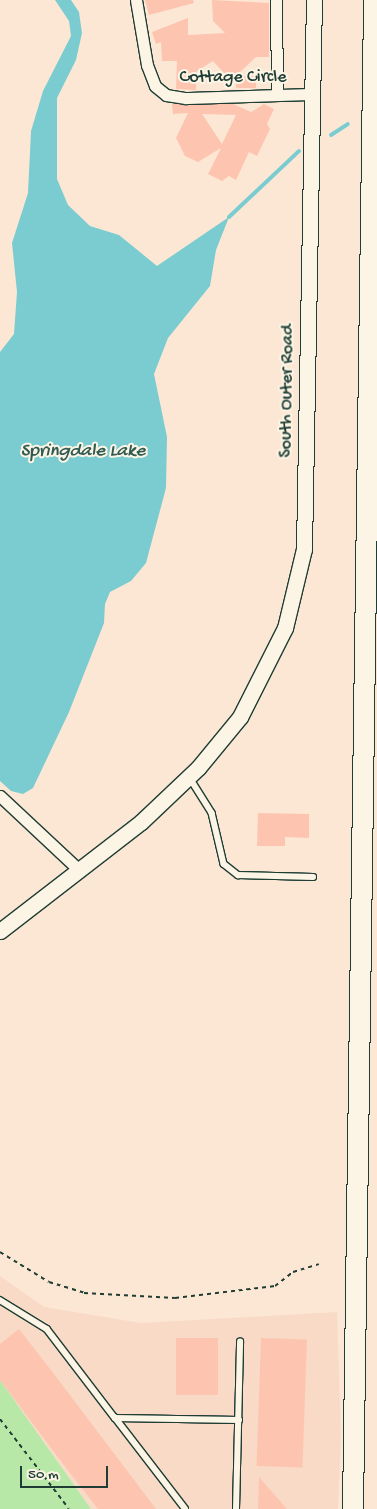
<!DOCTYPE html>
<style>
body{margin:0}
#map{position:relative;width:377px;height:1509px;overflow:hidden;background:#fce7d5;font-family:"Gochi Hand",sans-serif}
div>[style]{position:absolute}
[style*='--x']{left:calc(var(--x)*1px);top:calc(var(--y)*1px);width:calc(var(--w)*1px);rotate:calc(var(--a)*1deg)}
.built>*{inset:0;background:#f8dac7}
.green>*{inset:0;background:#b7e8a8}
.water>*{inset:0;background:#7accd0}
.stream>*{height:4px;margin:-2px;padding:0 2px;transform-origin:2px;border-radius:2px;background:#7accd0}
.building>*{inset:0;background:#fdc5b0;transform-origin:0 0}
.path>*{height:2px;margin-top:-1px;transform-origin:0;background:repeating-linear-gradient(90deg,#1f3d34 0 4px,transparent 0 8px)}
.roads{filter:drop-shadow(1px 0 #1f3d34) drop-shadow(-1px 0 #1f3d34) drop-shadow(0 1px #1f3d34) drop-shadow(0 -1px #1f3d34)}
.lane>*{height:5.5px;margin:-2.75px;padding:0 2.75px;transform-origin:2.75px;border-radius:2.75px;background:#fcf5e5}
.street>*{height:11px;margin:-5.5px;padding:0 5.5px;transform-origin:5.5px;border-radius:5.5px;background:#fcf5e5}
.secondary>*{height:15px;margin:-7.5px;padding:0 7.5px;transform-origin:7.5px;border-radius:7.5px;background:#fcf5e5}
.highway>*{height:20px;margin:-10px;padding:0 10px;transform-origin:10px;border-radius:10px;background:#fcf5e5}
span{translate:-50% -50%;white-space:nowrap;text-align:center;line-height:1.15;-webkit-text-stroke:4px #fcf5e5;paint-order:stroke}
.street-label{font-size:18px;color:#1f3d34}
.water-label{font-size:19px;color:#315a53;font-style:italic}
.scale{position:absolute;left:20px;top:1466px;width:88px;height:22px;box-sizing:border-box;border:2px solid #1f3d34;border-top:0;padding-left:6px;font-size:15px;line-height:18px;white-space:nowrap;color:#1f3d34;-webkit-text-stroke:4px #fcf5e5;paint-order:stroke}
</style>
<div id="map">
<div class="built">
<i style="clip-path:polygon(0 1276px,44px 1307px,141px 1323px,337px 1312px,341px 1435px,338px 1509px,91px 1509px,0 1380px)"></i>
</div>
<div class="green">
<i style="clip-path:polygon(0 1380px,91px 1509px,0 1509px)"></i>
</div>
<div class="water">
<i style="clip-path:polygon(55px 0,71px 0,79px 12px,82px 33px,76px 60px,57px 98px,57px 179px,68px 205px,90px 226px,119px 235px,157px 266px,229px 217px,216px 250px,210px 286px,168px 338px,154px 374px,167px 437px,166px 488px,146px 563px,131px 581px,110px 592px,105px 604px,104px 623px,69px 712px,33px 788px,23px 794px,11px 791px,0 781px,0 352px,14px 334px,17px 292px,12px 243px,28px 193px,31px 131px,43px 91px,71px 36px,69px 21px)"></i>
</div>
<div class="stream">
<i style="--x:331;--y:135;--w:20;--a:-33"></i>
<i style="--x:229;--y:217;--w:96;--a:-43.3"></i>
</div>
<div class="building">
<i style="clip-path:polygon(145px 0,193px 0,194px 3px,149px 15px)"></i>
<i style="clip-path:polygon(212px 0,269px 3px,269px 57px,256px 57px,239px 73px,224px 73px,213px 61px,197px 71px,196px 90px,176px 89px,177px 61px,162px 61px,161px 42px,156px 44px,152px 32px,188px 18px,188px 35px,225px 33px,213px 21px)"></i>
<i style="left:236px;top:76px;width:20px;height:12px"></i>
<i style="clip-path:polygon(evenodd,172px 104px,233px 104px,251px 112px,264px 104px,274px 109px,267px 124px,270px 129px,257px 156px,249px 152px,236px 180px,229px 176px,222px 181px,208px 174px,221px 148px,198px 162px,185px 156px,176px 138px,188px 113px,173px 114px,172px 104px,202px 114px,236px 115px,222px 144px,202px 114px)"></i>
<i style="clip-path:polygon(258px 813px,309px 814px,309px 838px,285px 837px,285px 846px,257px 846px)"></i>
<i style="clip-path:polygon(19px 1329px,54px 1374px,156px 1509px,98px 1509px,63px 1464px,0 1380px,0 1344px)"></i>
<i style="left:176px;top:1338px;width:42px;height:57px"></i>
<i style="left:261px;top:1338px;width:46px;height:128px;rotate:2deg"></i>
<i style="clip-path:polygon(259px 1477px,287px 1509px,258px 1509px)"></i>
</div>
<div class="path">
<i style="--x:0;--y:1252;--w:57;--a:31.5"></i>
<i style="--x:49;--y:1282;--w:37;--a:17"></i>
<i style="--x:84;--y:1293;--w:91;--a:3.1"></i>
<i style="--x:175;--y:1298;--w:101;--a:-6.8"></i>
<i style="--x:275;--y:1286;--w:23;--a:-38"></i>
<i style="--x:293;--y:1272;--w:27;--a:-17"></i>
<i style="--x:0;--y:1419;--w:113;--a:52.5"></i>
</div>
<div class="roads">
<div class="lane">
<i style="--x:190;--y:778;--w:41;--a:57.8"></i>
<i style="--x:212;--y:813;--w:52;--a:76.8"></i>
<i style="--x:224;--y:864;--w:18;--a:38"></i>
<i style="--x:238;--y:875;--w:75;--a:1.5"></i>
<i style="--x:0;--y:1300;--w:55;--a:31.7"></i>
<i style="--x:47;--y:1329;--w:112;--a:52.6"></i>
<i style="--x:185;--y:1509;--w:115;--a:-127.6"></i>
<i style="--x:115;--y:1418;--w:124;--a:0.9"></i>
<i style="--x:236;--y:1509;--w:167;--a:-88.6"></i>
</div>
<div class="street">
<i style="--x:136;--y:0;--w:66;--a:80.4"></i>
<i style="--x:147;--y:65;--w:22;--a:69"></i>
<i style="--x:155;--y:86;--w:14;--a:39"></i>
<i style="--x:166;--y:95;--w:20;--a:9"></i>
<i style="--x:186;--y:98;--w:126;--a:-1.8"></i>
<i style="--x:276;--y:0;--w:95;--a:89.4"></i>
<i style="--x:0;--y:796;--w:107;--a:43.1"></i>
</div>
<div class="secondary">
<i style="--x:0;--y:931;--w:178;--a:-37.7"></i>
<i style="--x:141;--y:822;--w:79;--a:-43.5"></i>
<i style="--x:198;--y:768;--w:66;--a:-50.5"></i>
<i style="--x:240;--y:717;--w:100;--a:-63.2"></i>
<i style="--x:285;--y:628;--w:81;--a:-76.5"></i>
<i style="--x:304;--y:549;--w:549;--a:-88.96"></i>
</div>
<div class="highway">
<i style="--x:353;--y:1509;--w:1509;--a:-89.2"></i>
</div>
</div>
<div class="street-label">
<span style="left:233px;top:78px">Cottage Circle</span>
<span style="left:288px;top:391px;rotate:-89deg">South Outer Road</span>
</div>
<div class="water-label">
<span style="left:83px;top:452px">Springdale Lake</span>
</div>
<div class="scale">50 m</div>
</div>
